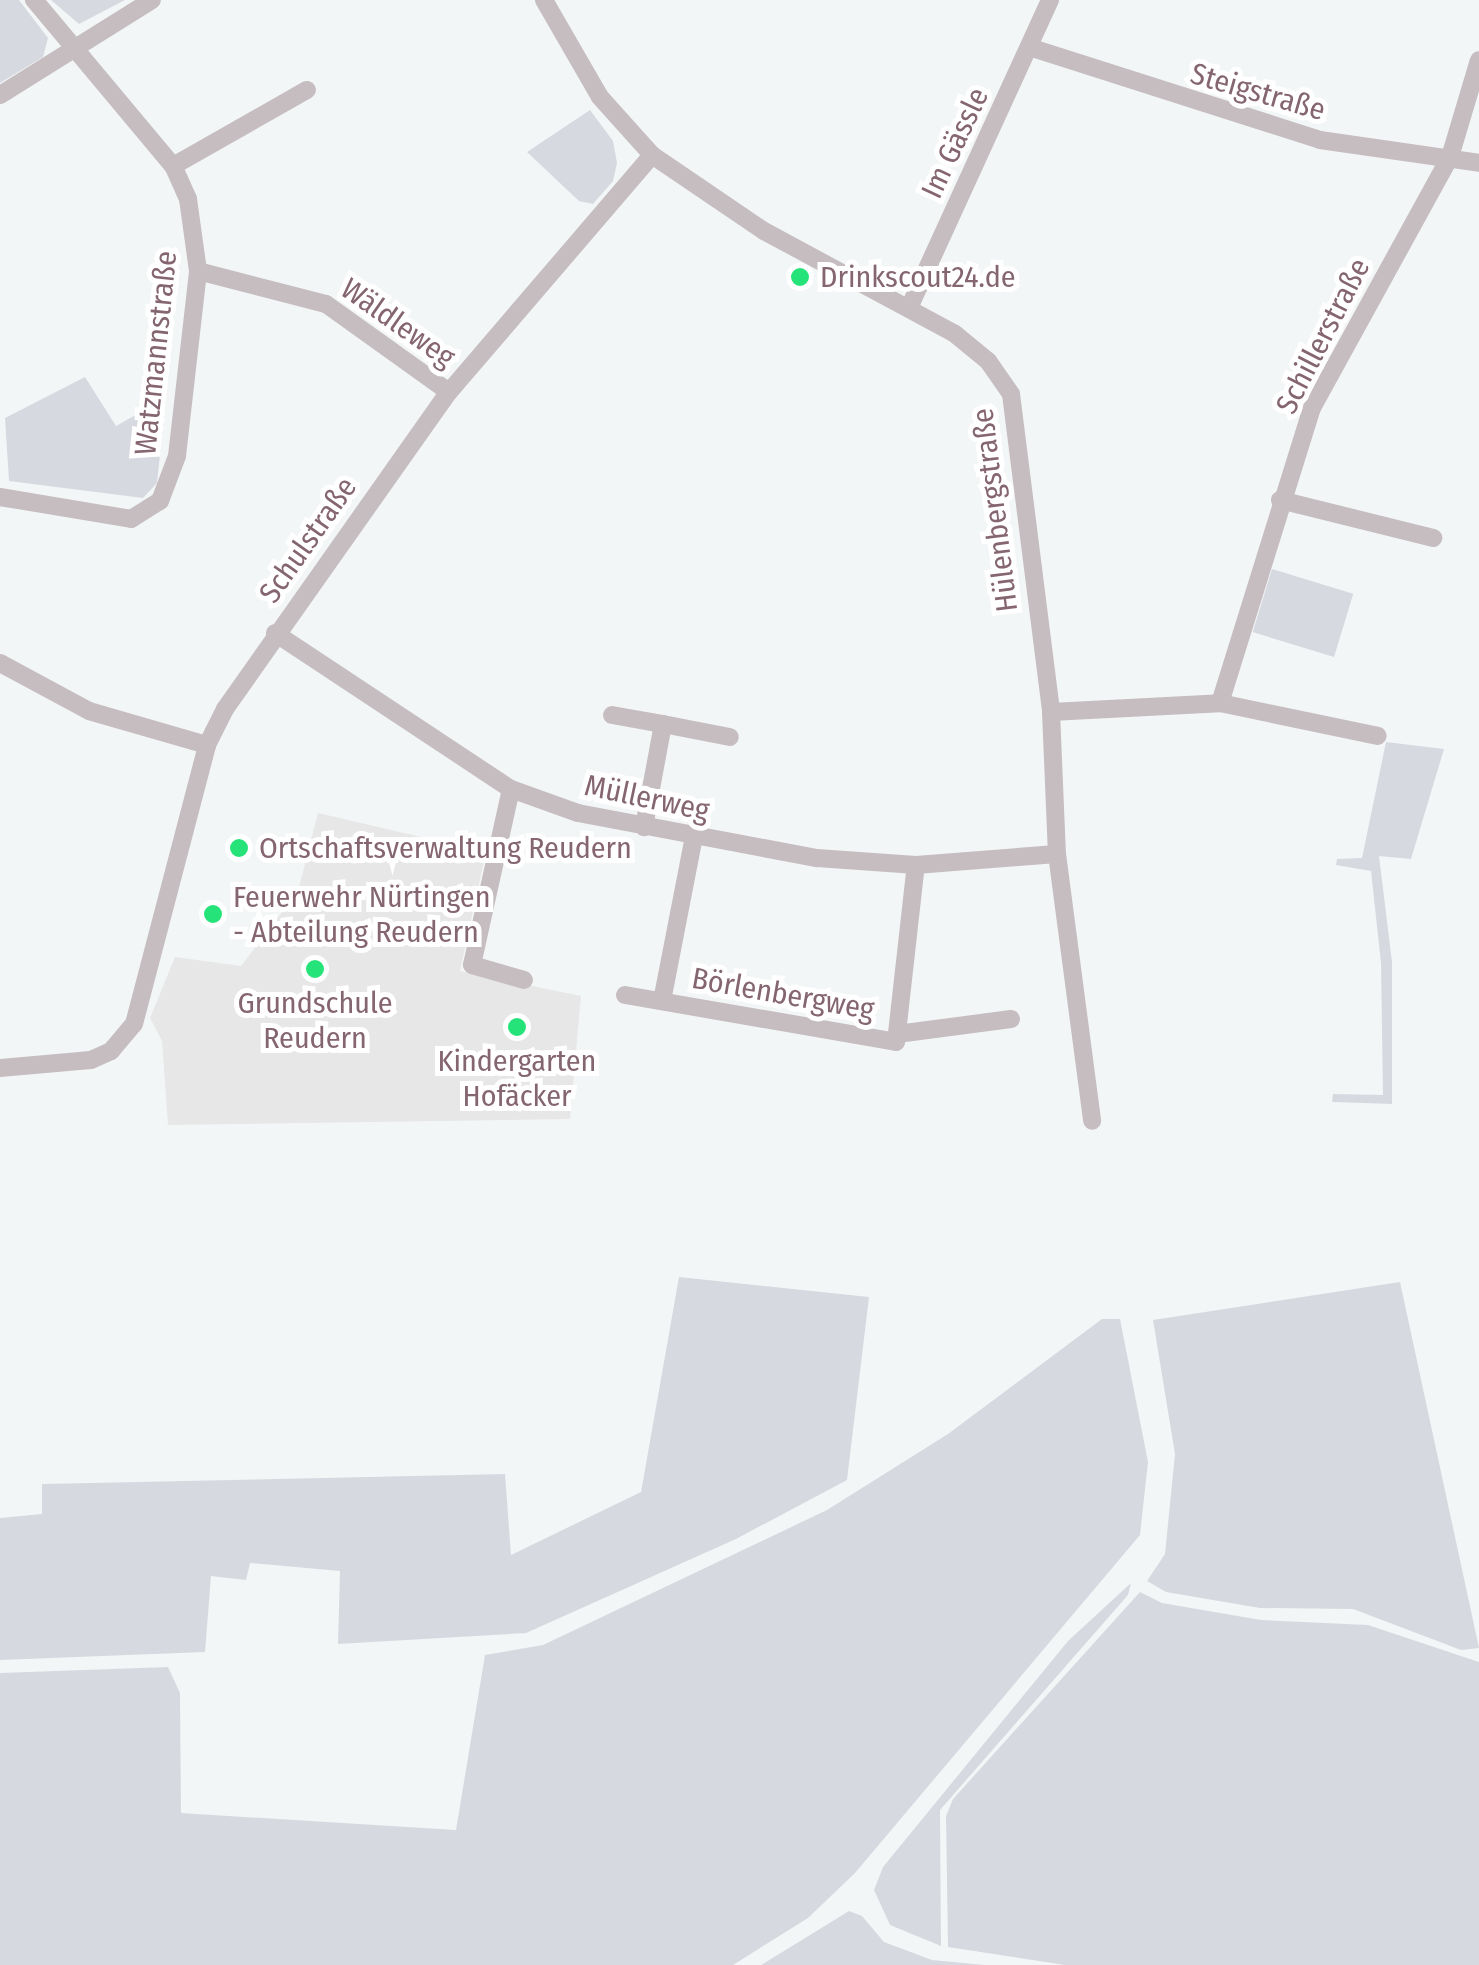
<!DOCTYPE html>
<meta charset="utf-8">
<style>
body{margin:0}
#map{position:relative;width:1479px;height:1965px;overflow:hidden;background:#f3f6f7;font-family:"Fira Sans Condensed",sans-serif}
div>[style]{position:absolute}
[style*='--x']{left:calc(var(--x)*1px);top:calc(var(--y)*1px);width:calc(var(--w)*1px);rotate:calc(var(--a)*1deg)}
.built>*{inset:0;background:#e7e7e7}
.green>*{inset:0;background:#d7d9e0;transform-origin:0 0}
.minor>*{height:18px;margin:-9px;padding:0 9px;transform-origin:9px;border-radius:9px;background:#c6bdc0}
.dots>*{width:28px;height:28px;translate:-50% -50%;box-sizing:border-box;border:5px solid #fff;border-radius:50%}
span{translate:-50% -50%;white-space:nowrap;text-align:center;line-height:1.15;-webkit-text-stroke:10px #fff;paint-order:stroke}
.street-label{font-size:30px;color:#846570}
.poi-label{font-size:30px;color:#846570}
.left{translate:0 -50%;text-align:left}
</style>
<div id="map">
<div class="built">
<i style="clip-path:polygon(318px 813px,486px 852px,460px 971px,581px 996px,570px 1119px,168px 1125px,162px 1041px,150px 1018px,175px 957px,241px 966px,298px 891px)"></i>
</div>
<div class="green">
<i style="clip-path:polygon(0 0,19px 0,48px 38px,43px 57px,0 83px)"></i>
<i style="clip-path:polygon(51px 0,125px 0,79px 24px)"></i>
<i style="clip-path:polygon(590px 110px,613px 141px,617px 163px,613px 181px,593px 204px,579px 201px,527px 152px)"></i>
<i style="clip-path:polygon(85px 377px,116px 426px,166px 398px,157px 483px,143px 498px,9px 481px,5px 418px)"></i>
<i style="left:1272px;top:569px;width:85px;height:66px;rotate:17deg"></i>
<i style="clip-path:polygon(1386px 742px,1444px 749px,1411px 859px,1379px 856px,1392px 962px,1392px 1104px,1332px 1102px,1333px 1094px,1383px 1095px,1381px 963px,1371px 871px,1336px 865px,1337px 859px,1362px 858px)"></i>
<i style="clip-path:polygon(679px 1277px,869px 1297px,847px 1480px,736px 1539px,526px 1633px,338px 1644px,340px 1571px,250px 1563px,246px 1580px,211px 1576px,205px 1652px,0 1660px,0 1518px,42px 1514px,42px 1484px,505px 1474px,511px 1555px,641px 1492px)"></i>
<i style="clip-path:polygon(1400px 1282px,1479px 1648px,1461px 1650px,1353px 1609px,1260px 1608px,1166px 1592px,1147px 1581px,1165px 1554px,1175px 1454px,1153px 1320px)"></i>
<i style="clip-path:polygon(1102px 1319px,1120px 1319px,1148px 1462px,1140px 1535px,855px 1873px,808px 1918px,733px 1965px,0 1965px,0 1673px,168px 1667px,180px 1693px,181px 1813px,456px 1830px,485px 1655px,543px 1645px,827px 1510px,948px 1434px)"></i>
<i style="clip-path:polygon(1131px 1583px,1128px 1595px,940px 1810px,941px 1946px,890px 1925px,874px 1890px,883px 1867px,1068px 1641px)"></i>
<i style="clip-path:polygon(1140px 1592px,1162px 1603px,1261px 1620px,1368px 1625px,1479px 1662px,1479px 1965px,1065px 1965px,948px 1947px,946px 1816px,953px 1799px)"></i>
<i style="clip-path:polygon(849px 1911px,862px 1916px,884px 1942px,932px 1960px,985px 1965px,761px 1965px)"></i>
</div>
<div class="minor">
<i style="--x:544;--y:0;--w:112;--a:60"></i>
<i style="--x:600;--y:97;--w:78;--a:48.1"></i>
<i style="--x:652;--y:155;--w:135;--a:34.2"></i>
<i style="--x:764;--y:231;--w:217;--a:28.3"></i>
<i style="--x:955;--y:334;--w:43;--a:39.3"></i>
<i style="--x:988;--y:361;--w:40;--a:55.1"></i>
<i style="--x:1011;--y:394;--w:321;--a:82.8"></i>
<i style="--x:1051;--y:712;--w:142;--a:87.6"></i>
<i style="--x:1057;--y:854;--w:269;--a:82.5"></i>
<i style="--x:1029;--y:47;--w:305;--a:17.7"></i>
<i style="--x:1320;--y:140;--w:161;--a:8.2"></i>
<i style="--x:0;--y:95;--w:179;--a:-32"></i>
<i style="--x:173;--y:166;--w:154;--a:-29.6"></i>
<i style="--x:198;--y:271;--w:132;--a:14.5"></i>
<i style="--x:326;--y:304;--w:151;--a:35.6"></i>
<i style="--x:909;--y:308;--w:339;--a:-65.4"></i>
<i style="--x:0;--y:497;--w:133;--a:9.5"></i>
<i style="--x:131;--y:519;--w:34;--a:-32"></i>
<i style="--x:160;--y:501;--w:48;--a:-69.3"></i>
<i style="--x:177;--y:456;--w:186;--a:-83.5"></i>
<i style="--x:198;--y:271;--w:73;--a:-97.9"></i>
<i style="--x:188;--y:199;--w:36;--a:-114"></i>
<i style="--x:173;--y:166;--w:217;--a:-129.9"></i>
<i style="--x:1280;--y:500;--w:158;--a:13.9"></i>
<i style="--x:275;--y:633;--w:283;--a:33.5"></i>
<i style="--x:511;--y:789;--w:71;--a:19.7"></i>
<i style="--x:578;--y:813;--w:243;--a:10.7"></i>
<i style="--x:817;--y:858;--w:99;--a:4"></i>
<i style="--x:916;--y:865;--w:141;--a:-4.5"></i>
<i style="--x:0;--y:663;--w:101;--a:28.3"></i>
<i style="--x:89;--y:711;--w:123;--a:16.1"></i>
<i style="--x:1220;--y:703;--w:309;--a:-72.7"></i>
<i style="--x:1312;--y:408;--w:286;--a:-61.2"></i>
<i style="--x:1450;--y:157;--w:101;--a:-73.4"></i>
<i style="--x:1051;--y:712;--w:169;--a:-3"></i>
<i style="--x:1220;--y:703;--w:161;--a:11.8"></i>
<i style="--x:612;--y:715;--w:52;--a:10"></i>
<i style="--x:663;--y:724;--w:105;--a:100.5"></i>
<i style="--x:663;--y:724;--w:68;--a:11"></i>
<i style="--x:511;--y:789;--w:180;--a:102.5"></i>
<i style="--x:472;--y:965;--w:54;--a:16.1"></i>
<i style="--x:625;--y:995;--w:275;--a:9.8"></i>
<i style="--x:896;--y:1042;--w:178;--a:-83.6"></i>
<i style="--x:662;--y:1001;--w:167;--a:-79"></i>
<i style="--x:897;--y:1034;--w:115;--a:-7.5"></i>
<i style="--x:0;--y:1068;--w:91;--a:-5"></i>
<i style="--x:91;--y:1060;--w:22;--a:-24"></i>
<i style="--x:111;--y:1051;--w:35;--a:-50"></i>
<i style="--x:134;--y:1024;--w:288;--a:-75.3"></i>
<i style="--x:207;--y:745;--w:40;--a:-63.4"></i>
<i style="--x:225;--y:709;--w:388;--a:-54.8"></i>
<i style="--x:449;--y:392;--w:312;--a:-49.4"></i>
</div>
<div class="dots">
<i style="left:800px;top:277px;background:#26e379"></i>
<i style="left:239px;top:848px;background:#26e379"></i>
<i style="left:213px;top:914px;background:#26e379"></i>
<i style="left:315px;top:969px;background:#26e379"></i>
<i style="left:517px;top:1027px;background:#26e379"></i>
</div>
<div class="street-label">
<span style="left:1258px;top:92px;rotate:16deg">Steigstraße</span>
<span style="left:955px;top:143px;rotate:-65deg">Im Gässle</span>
<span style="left:398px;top:323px;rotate:35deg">Wäldleweg</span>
<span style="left:1323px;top:336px;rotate:-63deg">Schillerstraße</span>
<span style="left:156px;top:353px;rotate:-84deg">Watzmannstraße</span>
<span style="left:995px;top:510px;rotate:-97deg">Hülenbergstraße</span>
<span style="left:308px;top:540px;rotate:-55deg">Schulstraße</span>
<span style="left:647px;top:798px;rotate:12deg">Müllerweg</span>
<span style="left:783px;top:994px;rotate:10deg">Börlenbergweg</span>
</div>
<div class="poi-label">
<span class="left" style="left:820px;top:277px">Drinkscout24.de</span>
<span class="left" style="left:259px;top:848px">Ortschaftsverwaltung Reudern</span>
<span class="left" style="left:233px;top:914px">Feuerwehr Nürtingen<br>- Abteilung Reudern</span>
<span style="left:315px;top:1020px">Grundschule<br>Reudern</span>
<span style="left:517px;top:1078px">Kindergarten<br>Hofäcker</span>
</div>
</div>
